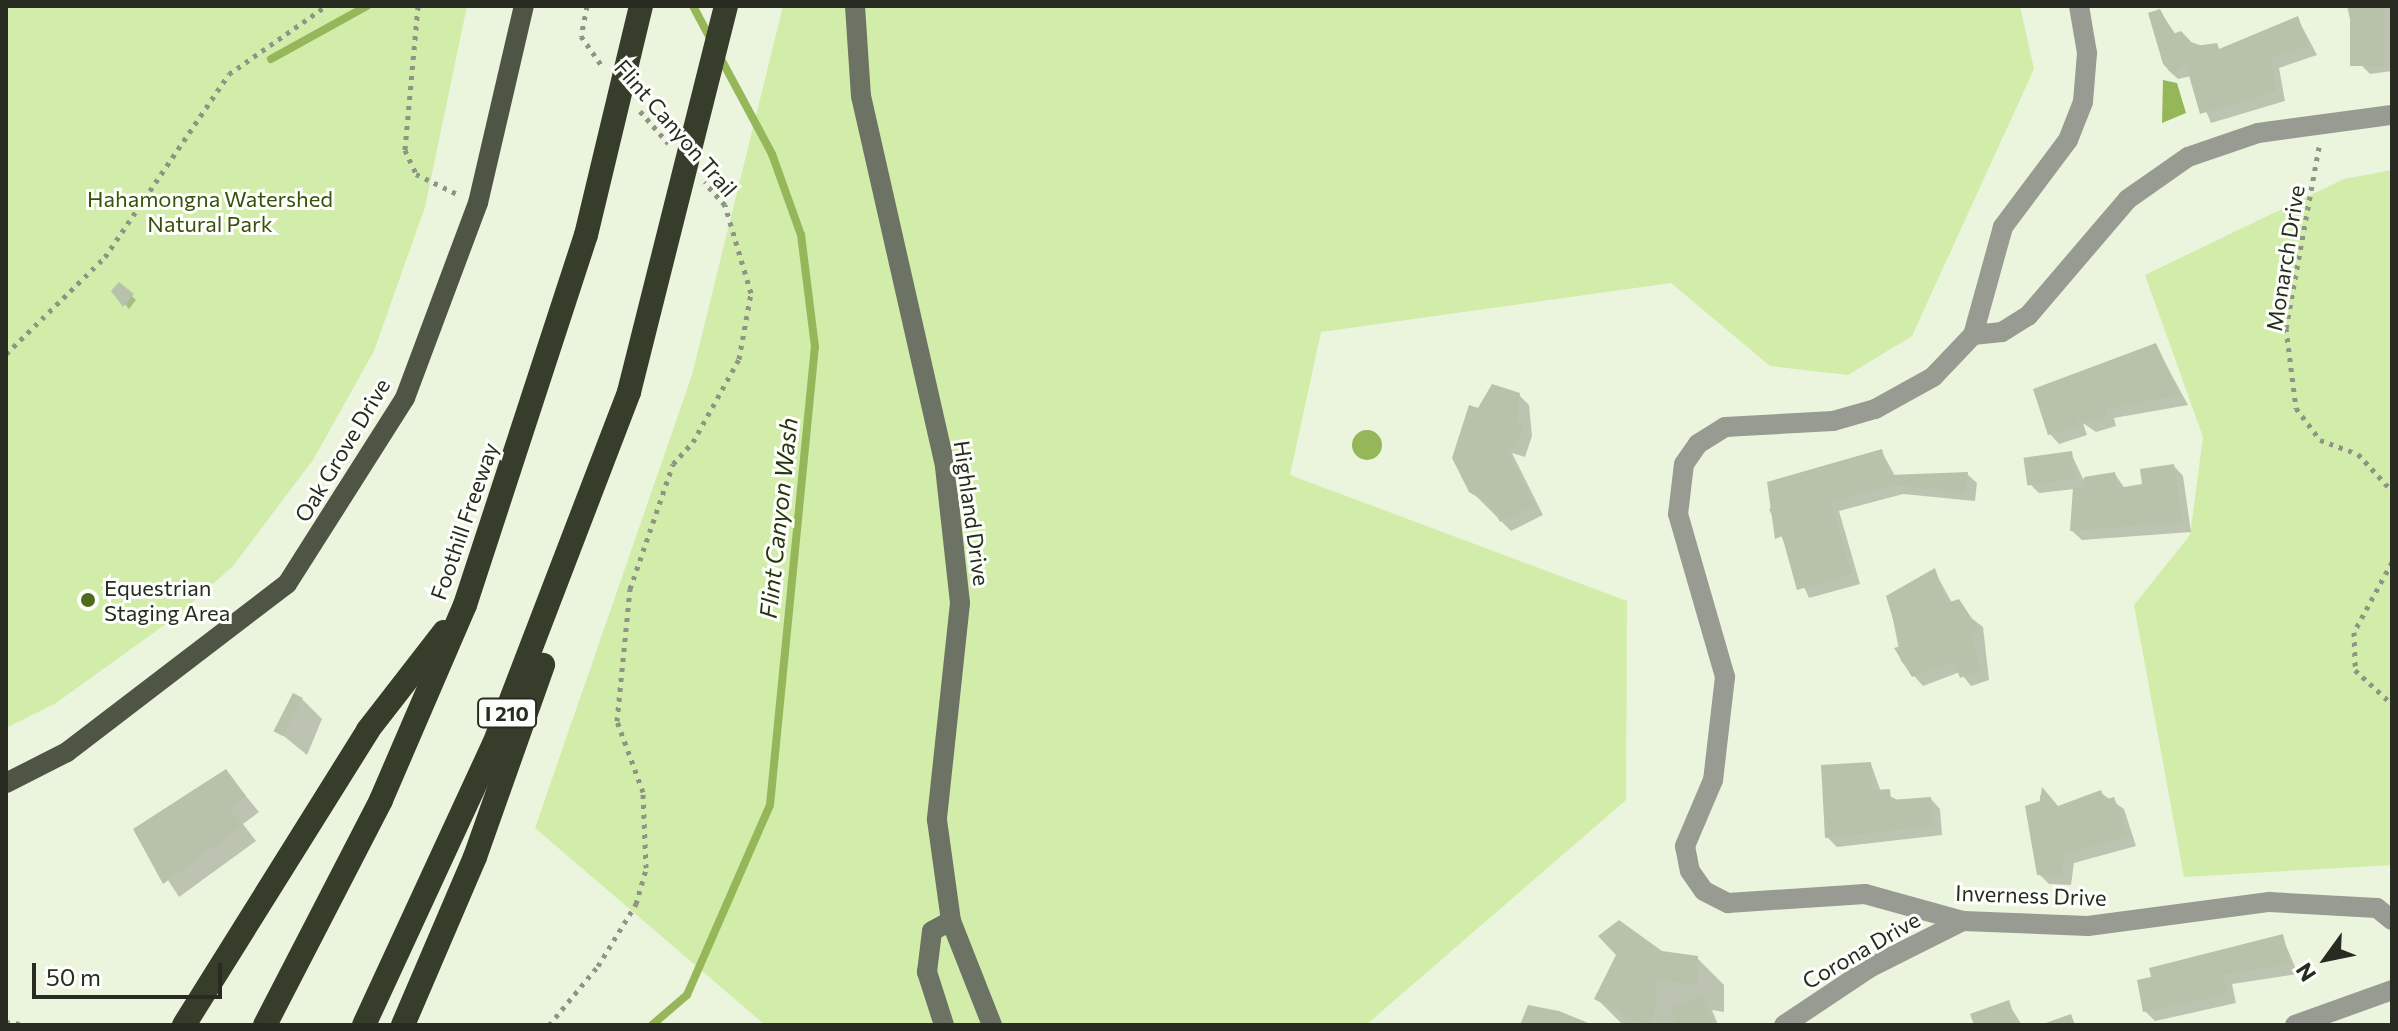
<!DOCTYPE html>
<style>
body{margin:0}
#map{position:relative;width:2398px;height:1031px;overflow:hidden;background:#ebf5de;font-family:Commissioner,sans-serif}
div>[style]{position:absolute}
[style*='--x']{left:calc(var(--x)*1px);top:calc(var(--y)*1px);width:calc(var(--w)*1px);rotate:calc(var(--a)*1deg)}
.green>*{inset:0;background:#d2ecaa}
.water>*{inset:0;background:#95b75a}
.round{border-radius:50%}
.shadow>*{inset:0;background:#0003}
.stream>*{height:8px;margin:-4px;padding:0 4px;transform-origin:4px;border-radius:4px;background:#95b75a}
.building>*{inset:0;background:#b8c2ab;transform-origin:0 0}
.path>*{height:5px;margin-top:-2.5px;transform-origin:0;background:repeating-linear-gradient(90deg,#8e9585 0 4px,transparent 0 10px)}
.street>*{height:20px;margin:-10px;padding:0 10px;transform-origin:10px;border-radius:10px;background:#979b91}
.secondary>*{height:20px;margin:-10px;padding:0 10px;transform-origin:10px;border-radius:10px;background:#6c7264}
.primary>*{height:20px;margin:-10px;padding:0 10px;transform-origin:10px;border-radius:10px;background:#4e5545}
.highway>*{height:24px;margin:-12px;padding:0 12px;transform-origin:12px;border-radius:12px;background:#363d2a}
.dots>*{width:22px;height:22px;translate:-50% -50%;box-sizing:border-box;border:4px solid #fdfffa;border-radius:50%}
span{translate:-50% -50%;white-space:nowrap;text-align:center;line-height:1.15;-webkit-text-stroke:6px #fdfffa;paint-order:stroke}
.shield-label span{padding:2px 6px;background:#fdfffa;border:2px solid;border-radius:6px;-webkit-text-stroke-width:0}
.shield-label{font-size:20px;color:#272b22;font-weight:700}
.street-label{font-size:22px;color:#272b22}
.park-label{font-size:22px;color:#3b500c}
.poi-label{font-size:22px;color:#272b22}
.left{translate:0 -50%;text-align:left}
.water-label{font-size:24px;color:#28350e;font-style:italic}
.frame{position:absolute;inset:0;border:8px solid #272b22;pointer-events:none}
.north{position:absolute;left:2286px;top:919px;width:80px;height:80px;-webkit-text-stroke:6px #fdfffa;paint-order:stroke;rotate:237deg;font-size:22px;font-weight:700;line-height:32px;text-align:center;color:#272b22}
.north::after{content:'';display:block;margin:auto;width:28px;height:36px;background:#272b22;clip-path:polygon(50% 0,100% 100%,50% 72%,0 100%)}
.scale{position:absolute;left:32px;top:963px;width:190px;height:36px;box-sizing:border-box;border:4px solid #272b22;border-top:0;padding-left:10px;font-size:24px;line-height:28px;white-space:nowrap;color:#272b22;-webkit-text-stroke:6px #fdfffa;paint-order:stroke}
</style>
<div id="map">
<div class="green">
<i style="clip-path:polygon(6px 6px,467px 6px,425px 207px,374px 351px,313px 460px,233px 566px,177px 616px,56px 703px,6px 728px)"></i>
<i style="clip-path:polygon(783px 6px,2020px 6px,2034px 69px,1912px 336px,1848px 375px,1770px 366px,1671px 283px,1321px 332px,1290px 475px,1627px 601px,1626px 800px,1366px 1025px,765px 1025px,535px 828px,692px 375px)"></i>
<i style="clip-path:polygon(2392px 170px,2392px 865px,2184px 877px,2134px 605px,2190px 535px,2203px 437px,2145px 275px,2344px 179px)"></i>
</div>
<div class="water">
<i style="clip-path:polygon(2163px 80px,2177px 83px,2186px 113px,2162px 123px)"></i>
<i class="round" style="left:1352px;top:430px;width:30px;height:30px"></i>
</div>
<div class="shadow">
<i style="clip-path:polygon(2347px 6px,2392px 6px,2392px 71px,2370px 74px,2360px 64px)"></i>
<i style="clip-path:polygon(2160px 11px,2178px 38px,2219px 51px,2298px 19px,2317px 55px,2279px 68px,2285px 101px,2211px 123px,2191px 76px,2178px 79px,2168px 70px,2151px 14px)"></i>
<i style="clip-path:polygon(114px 291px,132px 296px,136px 300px,129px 309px)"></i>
<i style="clip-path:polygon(2156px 346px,2188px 405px,2114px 418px,2116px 426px,2096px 432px,2083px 423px,2087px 435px,2059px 444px,2050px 434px)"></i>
<i style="clip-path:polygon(1519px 395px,1529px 405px,1532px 436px,1525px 457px,1512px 453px,1543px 515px,1511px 531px,1471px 491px,1479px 410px)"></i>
<i style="clip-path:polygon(1882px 452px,1895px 476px,1967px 474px,1977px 483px,1975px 501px,1903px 494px,1839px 511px,1860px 584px,1809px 598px,1769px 509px)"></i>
<i style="clip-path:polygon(2071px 453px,2083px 479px,2115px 474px,2125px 489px,2145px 486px,2174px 466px,2183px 476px,2191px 532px,2082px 540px,2072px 531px,2075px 489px,2039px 493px,2029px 483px)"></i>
<i style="clip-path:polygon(1934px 570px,1952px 603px,1983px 627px,1989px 680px,1971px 686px,1960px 672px,1923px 686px,1901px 661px,1889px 598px)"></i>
<i style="clip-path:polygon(302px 699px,322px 719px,307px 755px,279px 732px)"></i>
<i style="clip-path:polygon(1871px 764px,1881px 792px,1900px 801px,1931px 799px,1940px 809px,1942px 835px,1837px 847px,1827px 837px)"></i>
<i style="clip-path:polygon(226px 772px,259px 812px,243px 824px,256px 841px,179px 897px,135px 829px)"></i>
<i style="clip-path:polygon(2101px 793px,2124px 809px,2136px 846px,2074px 863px,2071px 885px,2049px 884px,2039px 874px,2040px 795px,2058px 808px)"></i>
<i style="clip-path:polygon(2282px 936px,2298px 974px,2232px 984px,2236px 1003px,2155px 1021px,2145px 1011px)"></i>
<i style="clip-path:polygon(1661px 953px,1697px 958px,1724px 985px,1724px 1012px,1712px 1010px,1718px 1025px,1623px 1025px,1596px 998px)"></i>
<i style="clip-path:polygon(2008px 1003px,2022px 1025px,1976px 1025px)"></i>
</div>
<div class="stream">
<i style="--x:693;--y:6;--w:40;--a:62"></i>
<i style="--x:271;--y:59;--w:110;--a:-28.9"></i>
<i style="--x:652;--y:1025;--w:46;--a:-40.6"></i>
<i style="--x:687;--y:995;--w:207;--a:-66.4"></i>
<i style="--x:770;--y:805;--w:460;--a:-84.4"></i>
<i style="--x:815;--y:347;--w:113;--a:-97.1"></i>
<i style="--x:801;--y:235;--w:86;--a:-109.7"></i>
<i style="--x:772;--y:154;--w:110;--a:-118.2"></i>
</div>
<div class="building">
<i style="left:2350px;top:6px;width:35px;height:60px"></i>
<i style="clip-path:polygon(2160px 9px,2173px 34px,2181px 31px,2195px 46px,2217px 43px,2219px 49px,2298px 16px,2308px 45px,2271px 58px,2276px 91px,2200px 114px,2186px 65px,2173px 74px,2163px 64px,2148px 13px)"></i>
<i style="clip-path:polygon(119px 282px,134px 294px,123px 307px,111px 291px)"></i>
<i style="clip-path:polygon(2156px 343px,2180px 395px,2105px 409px,2108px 416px,2084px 424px,2076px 418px,2079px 426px,2048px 435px,2033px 389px)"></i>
<i style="clip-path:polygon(1492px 384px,1520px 393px,1517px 422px,1524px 425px,1515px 449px,1505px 446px,1535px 505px,1500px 522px,1492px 506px,1469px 492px,1452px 458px,1469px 405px,1478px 408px)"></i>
<i style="clip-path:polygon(1882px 449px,1889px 475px,1968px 472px,1965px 492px,1892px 485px,1831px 502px,1852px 574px,1797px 590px,1782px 536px,1775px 539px,1767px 482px)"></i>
<i style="left:2072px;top:451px;width:28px;height:49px;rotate:82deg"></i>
<i style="clip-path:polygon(2174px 464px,2182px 522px,2070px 531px,2073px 487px,2085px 486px,2084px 477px,2115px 472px,2118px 488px,2142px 484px,2140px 469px)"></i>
<i style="clip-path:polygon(1935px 568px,1947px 603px,1959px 599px,1980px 631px,1971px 634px,1980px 670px,1960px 678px,1954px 662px,1912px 677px,1894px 648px,1901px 646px,1886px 596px)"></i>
<i style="left:293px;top:693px;width:11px;height:43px;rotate:27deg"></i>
<i style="clip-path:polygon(1871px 762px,1873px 790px,1890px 789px,1891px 800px,1931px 797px,1933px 826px,1825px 838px,1821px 765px)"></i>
<i style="clip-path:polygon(226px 769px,246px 796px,230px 808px,242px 826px,163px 884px,133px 829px)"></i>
<i style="clip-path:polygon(2042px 787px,2058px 806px,2101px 790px,2105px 800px,2114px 797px,2128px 836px,2064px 854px,2062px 876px,2037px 875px,2025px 806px,2040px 801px)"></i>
<i style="clip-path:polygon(1619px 920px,1662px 951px,1698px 956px,1697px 985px,1656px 980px,1655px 1015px,1643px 1025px,1594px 999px,1616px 955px,1598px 936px)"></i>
<i style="clip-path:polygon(2283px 934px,2290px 964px,2223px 975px,2228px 994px,2143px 1012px,2137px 980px,2151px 977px,2149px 968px)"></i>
<i style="clip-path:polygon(1702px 996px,1713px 1023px,1677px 1025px,1671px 1008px)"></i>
<i style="clip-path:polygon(2009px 1000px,2017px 1025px,1974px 1025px,1970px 1014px)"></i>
<i style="clip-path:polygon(1528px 1005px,1559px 1011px,1593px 1025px,1520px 1025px)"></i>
<i style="clip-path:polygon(2071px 1014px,2075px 1025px,2040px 1025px)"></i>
</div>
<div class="path">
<i style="--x:418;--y:6;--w:145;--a:95.2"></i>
<i style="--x:405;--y:150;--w:26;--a:65"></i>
<i style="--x:416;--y:174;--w:48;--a:26"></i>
<i style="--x:587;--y:6;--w:31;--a:101"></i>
<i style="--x:581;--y:36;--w:38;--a:55"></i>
<i style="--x:640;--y:111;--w:43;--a:48.8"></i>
<i style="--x:2319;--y:147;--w:184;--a:100.3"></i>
<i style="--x:2286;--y:328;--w:81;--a:82.9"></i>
<i style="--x:2296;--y:408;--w:40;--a:53"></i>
<i style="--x:2320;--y:440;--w:40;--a:20.2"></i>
<i style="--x:2358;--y:454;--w:50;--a:47.4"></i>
<i style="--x:6;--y:354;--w:139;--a:-44.4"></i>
<i style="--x:105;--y:257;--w:221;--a:-55.9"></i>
<i style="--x:229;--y:74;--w:118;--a:-35"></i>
<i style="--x:2392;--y:562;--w:80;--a:118.5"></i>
<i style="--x:2354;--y:632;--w:38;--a:88"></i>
<i style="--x:2355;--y:670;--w:50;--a:42.6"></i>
<i style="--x:6;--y:1022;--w:22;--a:8"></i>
<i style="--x:549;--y:1025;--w:77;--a:-50.3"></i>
<i style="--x:598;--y:966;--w:73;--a:-58.5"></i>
<i style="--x:636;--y:904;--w:37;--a:-74"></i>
<i style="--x:646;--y:868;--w:76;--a:-92.3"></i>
<i style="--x:643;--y:792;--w:76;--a:-110.1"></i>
<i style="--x:617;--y:721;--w:133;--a:-84.4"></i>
<i style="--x:630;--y:589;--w:132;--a:-71"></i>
<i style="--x:673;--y:464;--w:30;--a:-48"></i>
<i style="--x:693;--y:442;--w:95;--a:-61"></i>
<i style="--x:739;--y:359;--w:67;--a:-79.7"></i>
<i style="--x:751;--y:293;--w:92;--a:-106.5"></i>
<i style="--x:725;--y:205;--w:31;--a:-132"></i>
</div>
<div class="street">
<i style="--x:2079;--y:6;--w:48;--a:80.3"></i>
<i style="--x:2087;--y:53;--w:49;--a:94.7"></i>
<i style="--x:2083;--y:102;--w:41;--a:111.5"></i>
<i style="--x:2068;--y:140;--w:109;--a:126.8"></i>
<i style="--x:2003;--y:227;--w:112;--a:105.5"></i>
<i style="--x:1973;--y:335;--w:58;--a:133.6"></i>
<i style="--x:1933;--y:377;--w:66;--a:151.1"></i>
<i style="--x:1875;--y:409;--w:44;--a:164.1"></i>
<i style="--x:1833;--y:421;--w:108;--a:176.8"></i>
<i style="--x:1725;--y:427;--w:32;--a:148"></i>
<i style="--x:1698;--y:444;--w:24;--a:125"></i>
<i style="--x:1684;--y:464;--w:50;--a:96.8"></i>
<i style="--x:1678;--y:514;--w:170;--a:73.9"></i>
<i style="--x:1725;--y:677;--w:104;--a:96.6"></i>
<i style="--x:1713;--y:780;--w:72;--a:113"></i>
<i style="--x:1685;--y:846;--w:25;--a:79"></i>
<i style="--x:1690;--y:871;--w:24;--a:55"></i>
<i style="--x:1704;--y:891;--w:27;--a:27"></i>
<i style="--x:1728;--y:903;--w:137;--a:-3.8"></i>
<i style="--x:1865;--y:894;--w:102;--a:15.4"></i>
<i style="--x:1963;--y:921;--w:125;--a:2.3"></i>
<i style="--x:2088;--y:926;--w:183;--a:-7.6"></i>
<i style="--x:2269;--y:902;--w:108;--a:3.2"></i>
<i style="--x:2377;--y:908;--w:19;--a:39"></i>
<i style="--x:1973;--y:335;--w:29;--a:-6"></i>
<i style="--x:2002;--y:332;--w:31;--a:-32"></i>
<i style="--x:2028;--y:316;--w:154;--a:-49.5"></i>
<i style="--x:2128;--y:199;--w:73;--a:-35"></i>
<i style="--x:2188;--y:157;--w:74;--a:-18.9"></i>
<i style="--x:2258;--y:133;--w:135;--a:-7.7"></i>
<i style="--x:1784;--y:1025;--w:105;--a:-33.7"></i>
<i style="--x:1871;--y:967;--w:103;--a:-26.6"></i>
<i style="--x:2295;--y:1025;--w:103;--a:-19.8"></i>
</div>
<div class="secondary">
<i style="--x:855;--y:6;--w:90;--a:86.2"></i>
<i style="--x:861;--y:96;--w:380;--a:77.2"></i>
<i style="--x:945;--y:467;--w:137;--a:83.7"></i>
<i style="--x:960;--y:603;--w:218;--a:96.1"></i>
<i style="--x:937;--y:820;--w:102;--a:82.1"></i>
<i style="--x:951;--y:921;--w:112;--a:68.5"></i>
<i style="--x:944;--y:1025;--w:56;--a:-107.8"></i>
<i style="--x:927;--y:972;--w:41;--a:-83"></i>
<i style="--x:932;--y:931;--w:21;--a:-28"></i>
</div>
<div class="primary">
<i style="--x:6;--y:783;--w:68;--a:-26.9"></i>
<i style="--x:67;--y:752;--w:277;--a:-37.4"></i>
<i style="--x:287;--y:584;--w:220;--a:-57.6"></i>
<i style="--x:405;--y:398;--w:208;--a:-69.5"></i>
<i style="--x:478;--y:203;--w:202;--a:-76.9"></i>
</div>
<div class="highway">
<i style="--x:184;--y:1025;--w:348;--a:-58"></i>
<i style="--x:368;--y:730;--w:124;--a:-52.2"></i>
<i style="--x:265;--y:1025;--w:253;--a:-62.7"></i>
<i style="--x:381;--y:800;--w:212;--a:-66.7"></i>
<i style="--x:465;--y:605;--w:389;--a:-71.9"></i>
<i style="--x:586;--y:235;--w:236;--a:-76.5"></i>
<i style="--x:364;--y:1025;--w:310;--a:-65.2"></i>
<i style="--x:494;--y:744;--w:377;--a:-69"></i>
<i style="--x:629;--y:392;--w:398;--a:-75.9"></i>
<i style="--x:403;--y:1025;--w:183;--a:-66.8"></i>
<i style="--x:475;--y:857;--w:204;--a:-70.5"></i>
</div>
<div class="dots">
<i style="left:88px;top:600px;background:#506a1b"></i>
</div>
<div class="shield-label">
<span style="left:507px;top:713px">I 210</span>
</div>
<div class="street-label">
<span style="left:676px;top:128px;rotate:49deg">Flint Canyon Trail</span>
<span style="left:2285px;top:258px;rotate:-81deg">Monarch Drive</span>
<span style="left:342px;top:450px;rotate:-59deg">Oak Grove Drive</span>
<span style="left:972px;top:513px;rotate:82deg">Highland Drive</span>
<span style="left:464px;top:521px;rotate:-71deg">Foothill Freeway</span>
<span style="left:2031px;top:895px;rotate:2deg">Inverness Drive</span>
<span style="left:1861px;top:950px;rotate:-30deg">Corona Drive</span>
</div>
<div class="park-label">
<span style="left:210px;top:211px">Hahamongna Watershed<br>Natural Park</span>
</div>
<div class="poi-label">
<span class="left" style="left:104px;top:600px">Equestrian<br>Staging Area</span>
</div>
<div class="water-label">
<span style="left:778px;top:518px;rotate:-84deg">Flint Canyon Wash</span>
</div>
<div class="frame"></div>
<div class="north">N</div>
<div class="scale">50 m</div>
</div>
